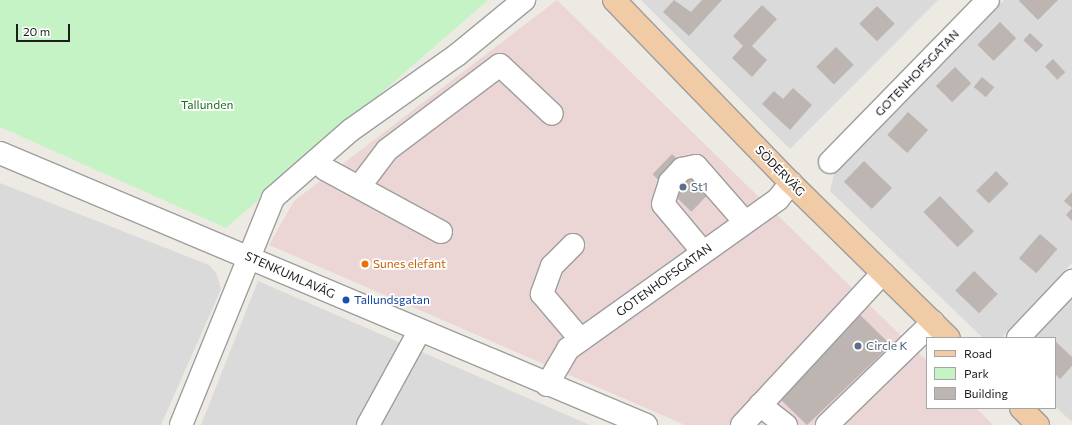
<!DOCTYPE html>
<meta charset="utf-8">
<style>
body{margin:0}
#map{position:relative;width:1072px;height:425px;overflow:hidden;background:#edeae4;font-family:Commissioner,sans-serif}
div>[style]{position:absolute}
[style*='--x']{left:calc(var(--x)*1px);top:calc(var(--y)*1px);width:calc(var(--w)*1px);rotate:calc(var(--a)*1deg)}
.residential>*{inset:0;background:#dbdada}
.commercial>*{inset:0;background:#ecd5d5}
.park>*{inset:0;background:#c5f3c6}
.building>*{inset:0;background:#bdb5b1;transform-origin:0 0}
.roads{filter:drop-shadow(1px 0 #9e9e9e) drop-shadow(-1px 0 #9e9e9e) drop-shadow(0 1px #9e9e9e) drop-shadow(0 -1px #9e9e9e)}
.minor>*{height:22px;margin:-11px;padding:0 11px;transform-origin:11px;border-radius:11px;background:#fff}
.major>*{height:22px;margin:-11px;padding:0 11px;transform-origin:11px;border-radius:11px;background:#f1cba5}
.dots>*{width:11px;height:11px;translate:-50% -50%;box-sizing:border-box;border:2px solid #fff;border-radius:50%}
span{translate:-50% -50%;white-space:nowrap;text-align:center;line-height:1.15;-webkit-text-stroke:3.5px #fff;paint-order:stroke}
.street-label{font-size:12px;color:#1d1d1d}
.park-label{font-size:12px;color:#176f19}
.service-label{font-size:12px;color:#4e5e75}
.left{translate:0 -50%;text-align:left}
.food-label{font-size:12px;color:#c56008}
.transit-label{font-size:12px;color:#164399}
.legend{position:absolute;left:926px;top:337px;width:130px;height:72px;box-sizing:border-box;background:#fff;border:1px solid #a5a5a5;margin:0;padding:5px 7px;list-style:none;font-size:12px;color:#1d1d1d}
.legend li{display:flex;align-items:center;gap:8px;height:20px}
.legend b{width:20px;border:1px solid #a5a5a5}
.scale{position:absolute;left:16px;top:24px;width:54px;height:18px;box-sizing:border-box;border:2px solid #1d1d1d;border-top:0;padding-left:5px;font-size:12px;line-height:14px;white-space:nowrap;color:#1d1d1d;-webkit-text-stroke:3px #fff;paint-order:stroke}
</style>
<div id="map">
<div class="residential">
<i style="clip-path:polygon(641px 0,938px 0,790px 149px)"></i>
<i style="clip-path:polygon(1004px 0,1072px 0,1072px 263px,1001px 338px,983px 338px,830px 191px,834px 174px)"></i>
<i style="clip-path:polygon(0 183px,209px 265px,216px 273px,221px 289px,161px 425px,0 425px)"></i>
<i style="clip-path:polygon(258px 281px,590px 425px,201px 425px)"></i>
<i style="clip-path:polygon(1072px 299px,1072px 422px,1055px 406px,1055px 338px,1033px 338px)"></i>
</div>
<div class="commercial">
<i style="clip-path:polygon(557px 0,927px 361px,927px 408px,976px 408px,993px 425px,685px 425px,269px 245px,294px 201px)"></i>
</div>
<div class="park">
<i style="clip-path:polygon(0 0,488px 0,226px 228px,0 127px)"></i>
</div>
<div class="building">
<i style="clip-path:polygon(674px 0,691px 12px,702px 0,722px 0,689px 36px,663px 12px)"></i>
<i style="clip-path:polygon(1058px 0,1038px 20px,1019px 1px,1020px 0)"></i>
<i style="clip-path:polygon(762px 5px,777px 19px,752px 46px,767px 60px,752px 77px,732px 58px,743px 46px,733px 36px)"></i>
<i style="left:877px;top:6px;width:25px;height:25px;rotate:45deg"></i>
<i style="left:1000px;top:22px;width:23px;height:32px;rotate:45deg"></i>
<i style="left:1030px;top:33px;width:18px;height:10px;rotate:43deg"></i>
<i style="left:836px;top:47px;width:25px;height:28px;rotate:45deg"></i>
<i style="left:1053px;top:59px;width:18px;height:11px;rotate:47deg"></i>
<i style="left:955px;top:67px;width:23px;height:27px;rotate:45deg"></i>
<i style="left:982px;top:77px;width:16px;height:13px;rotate:40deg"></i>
<i style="clip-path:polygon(793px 88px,812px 105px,790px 130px,762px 104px,774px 91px,783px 99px)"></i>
<i style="left:908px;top:112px;width:27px;height:31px;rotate:42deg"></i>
<i style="left:672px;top:154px;width:54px;height:28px;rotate:44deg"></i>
<i style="left:864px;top:161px;width:39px;height:29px;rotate:44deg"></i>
<i style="left:996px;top:171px;width:18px;height:28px;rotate:45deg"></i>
<i style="clip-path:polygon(1072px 192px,1072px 221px,1066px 215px,1072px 208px,1064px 201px)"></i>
<i style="left:940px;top:196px;width:49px;height:23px;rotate:46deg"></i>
<i style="left:1040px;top:234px;width:23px;height:32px;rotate:41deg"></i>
<i style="left:974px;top:271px;width:33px;height:27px;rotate:44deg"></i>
<i style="clip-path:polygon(858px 313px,891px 345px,807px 425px,781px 400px,823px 355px,821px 351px)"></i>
<i style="clip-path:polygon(1055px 341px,1072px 357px,1072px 366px,1060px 379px,1055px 374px)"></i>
</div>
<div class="roads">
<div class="minor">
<i style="--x:0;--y:153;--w:701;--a:22.83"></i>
<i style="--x:317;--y:160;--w:12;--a:48"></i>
<i style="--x:325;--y:169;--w:132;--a:28.5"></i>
<i style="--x:830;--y:162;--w:226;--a:-45.7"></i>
<i style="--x:359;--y:187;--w:46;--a:-52.9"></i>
<i style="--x:387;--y:150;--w:141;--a:-37"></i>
<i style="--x:500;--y:65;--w:71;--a:43.3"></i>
<i style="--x:573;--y:245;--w:30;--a:135"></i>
<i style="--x:552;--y:266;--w:30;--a:110"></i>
<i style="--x:542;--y:294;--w:60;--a:49.7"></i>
<i style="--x:703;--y:252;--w:62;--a:-129.8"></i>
<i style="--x:663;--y:204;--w:23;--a:-72"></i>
<i style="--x:670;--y:182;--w:18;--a:-47"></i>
<i style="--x:682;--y:169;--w:14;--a:-12"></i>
<i style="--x:696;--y:166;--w:74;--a:48.8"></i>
<i style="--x:1018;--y:338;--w:79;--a:-46.5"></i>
<i style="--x:547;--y:385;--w:42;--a:-59.7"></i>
<i style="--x:568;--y:349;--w:258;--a:-35.5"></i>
<i style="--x:778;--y:199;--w:21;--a:-51"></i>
<i style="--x:760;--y:405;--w:33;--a:38"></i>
<i style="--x:181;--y:425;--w:245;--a:-67.9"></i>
<i style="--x:273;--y:198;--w:103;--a:-41.1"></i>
<i style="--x:351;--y:130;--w:130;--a:-35.3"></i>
<i style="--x:457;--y:55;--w:87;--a:-39.4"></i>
<i style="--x:368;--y:425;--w:106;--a:-61.3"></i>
<i style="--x:742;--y:425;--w:207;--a:-47.2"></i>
<i style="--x:827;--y:425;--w:148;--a:-44.2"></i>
</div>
<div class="major">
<i style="--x:614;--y:0;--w:255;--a:46"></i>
<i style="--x:791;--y:183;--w:221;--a:44.5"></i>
<i style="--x:1021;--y:408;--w:24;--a:45"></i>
</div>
</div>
<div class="dots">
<i style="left:683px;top:187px;background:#5c6f8a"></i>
<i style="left:365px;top:264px;background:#e8710a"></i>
<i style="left:346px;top:300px;background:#1a4fb4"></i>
<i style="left:858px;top:346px;background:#5c6f8a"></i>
</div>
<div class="street-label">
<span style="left:917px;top:73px;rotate:-46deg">GOTENHOFSGATAN</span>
<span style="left:780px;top:171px;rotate:46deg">SÖDERVÄG</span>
<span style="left:290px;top:275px;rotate:24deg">STENKUMLAVÄG</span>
<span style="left:664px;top:280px;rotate:-36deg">GOTENHOFSGATAN</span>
</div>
<div class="park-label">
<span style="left:207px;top:105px">Tallunden</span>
</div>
<div class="service-label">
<span class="left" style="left:691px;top:187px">St1</span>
<span class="left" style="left:866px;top:346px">Circle K</span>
</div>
<div class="food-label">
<span class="left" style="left:373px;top:264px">Sunes elefant</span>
</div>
<div class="transit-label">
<span class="left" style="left:354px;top:300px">Tallundsgatan</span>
</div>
<ul class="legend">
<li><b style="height:5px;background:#f1cba5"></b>Road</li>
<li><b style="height:11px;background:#c5f3c6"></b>Park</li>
<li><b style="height:11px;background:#bdb5b1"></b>Building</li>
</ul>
<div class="scale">20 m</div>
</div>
